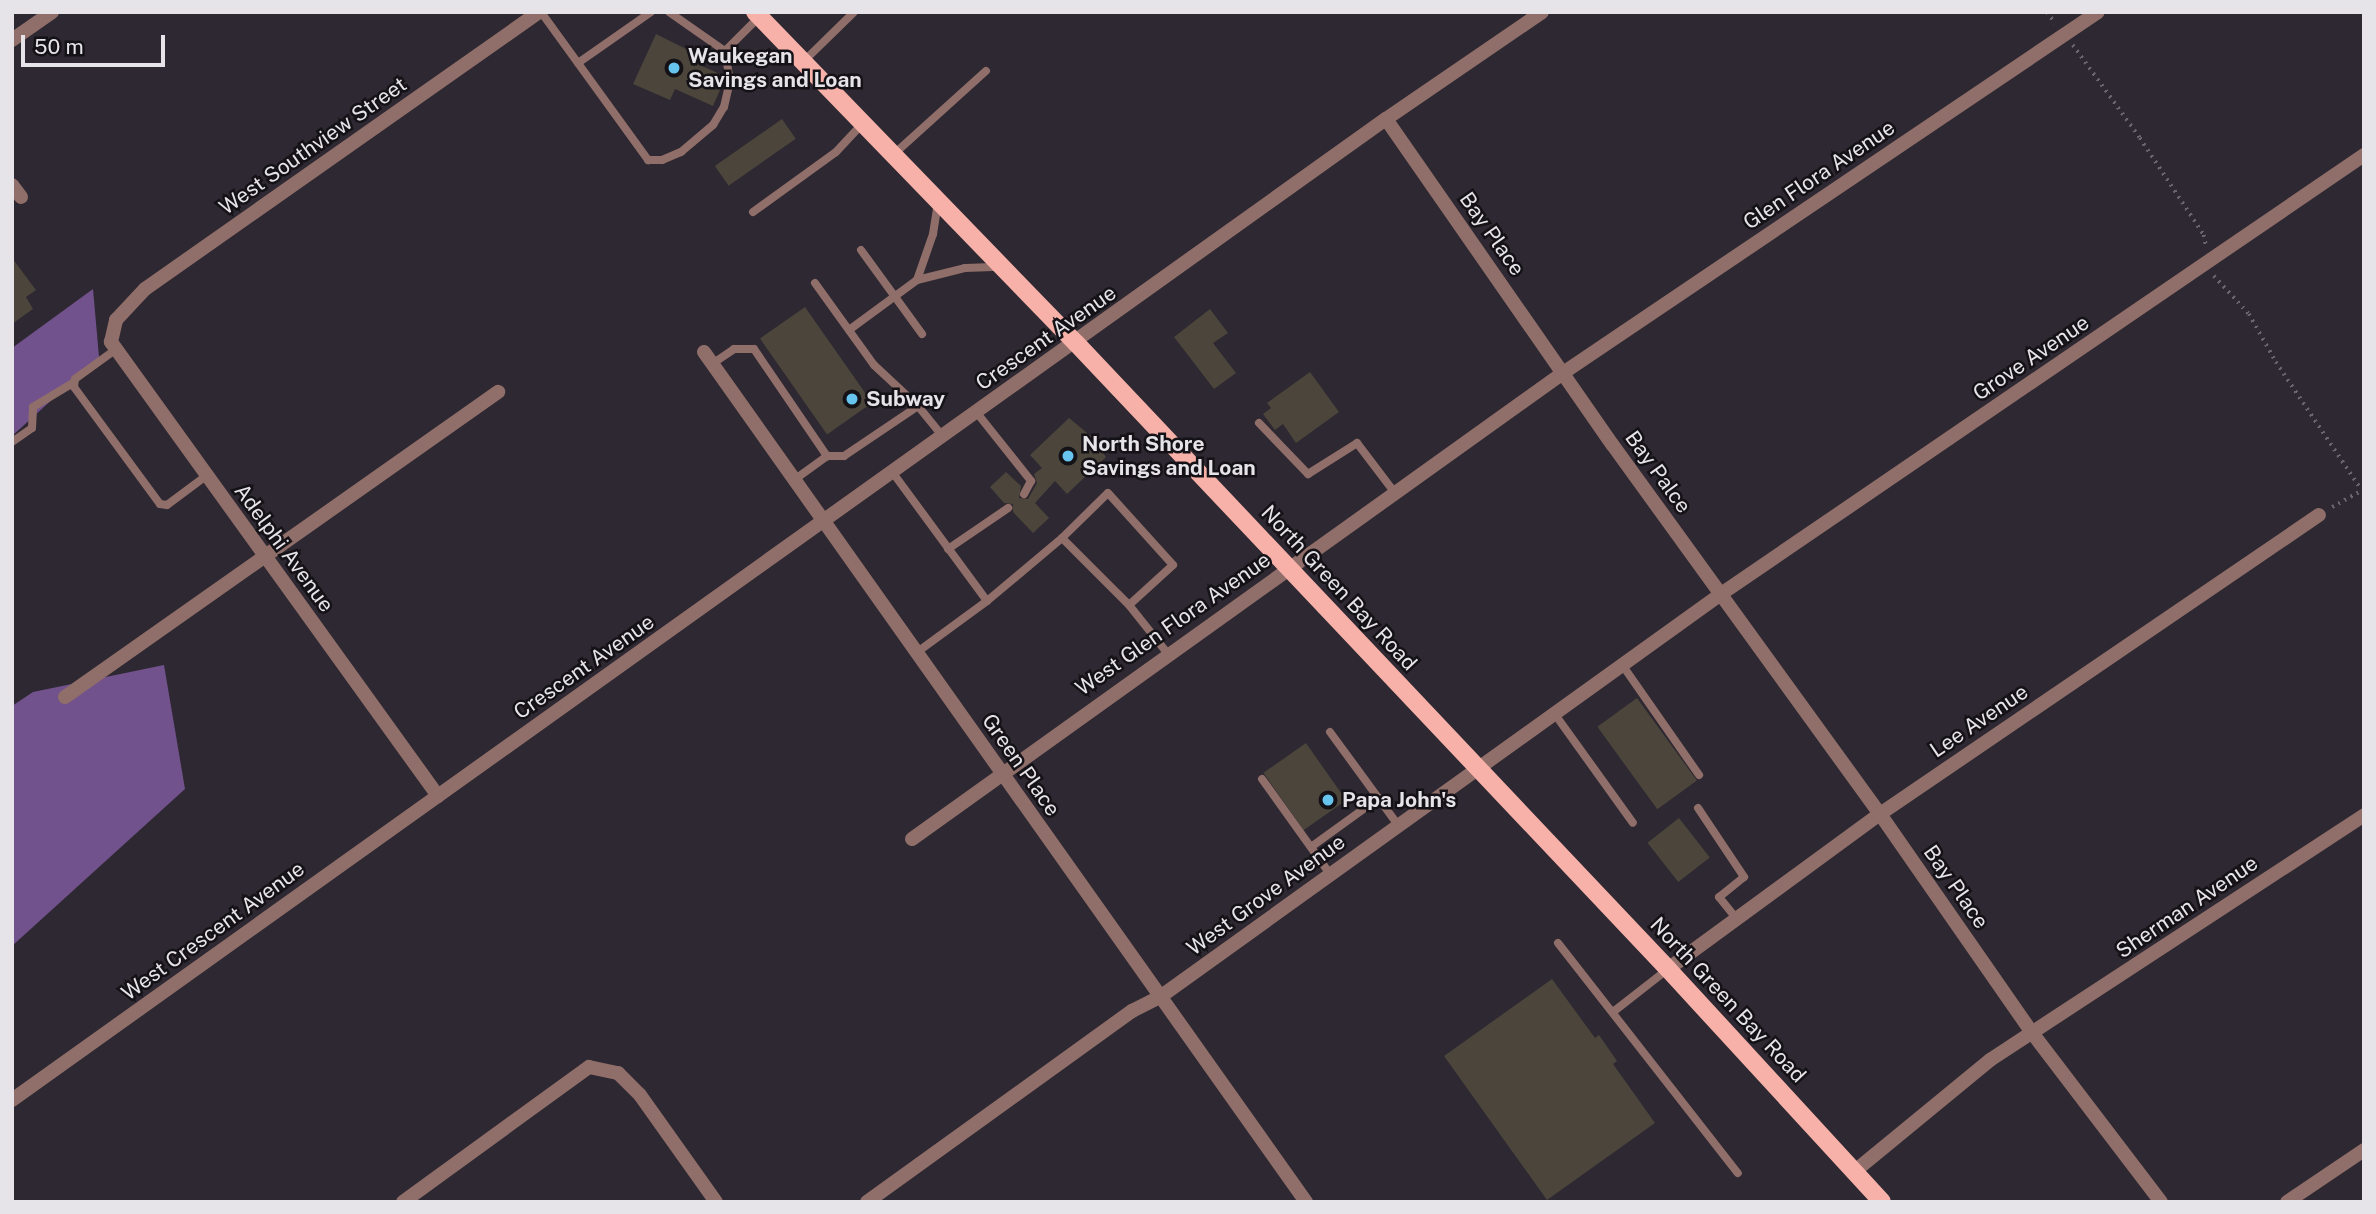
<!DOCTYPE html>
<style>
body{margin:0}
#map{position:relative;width:2376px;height:1214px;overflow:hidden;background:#2d2831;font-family:"Public Sans",sans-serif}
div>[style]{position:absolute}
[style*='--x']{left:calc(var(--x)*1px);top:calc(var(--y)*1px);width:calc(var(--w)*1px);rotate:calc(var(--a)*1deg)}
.forest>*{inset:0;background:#72528c}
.building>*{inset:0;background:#4b453b;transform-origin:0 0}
.path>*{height:3.5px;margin-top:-1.75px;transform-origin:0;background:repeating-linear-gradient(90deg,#6b666e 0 2px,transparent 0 7px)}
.lane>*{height:8px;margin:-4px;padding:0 4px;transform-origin:4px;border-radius:4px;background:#906e69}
.street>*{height:14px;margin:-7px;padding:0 7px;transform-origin:7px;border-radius:7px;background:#906e69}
.primary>*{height:18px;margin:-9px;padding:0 9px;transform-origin:9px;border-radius:9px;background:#f7b1a8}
.dots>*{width:19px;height:19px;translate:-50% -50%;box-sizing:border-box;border:4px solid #141216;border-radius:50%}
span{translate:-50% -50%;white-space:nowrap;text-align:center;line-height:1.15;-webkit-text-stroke:5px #141216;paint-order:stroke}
.poi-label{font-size:21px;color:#e6e3e9;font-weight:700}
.left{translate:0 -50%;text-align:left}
.street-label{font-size:21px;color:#e6e3e9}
.frame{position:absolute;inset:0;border:14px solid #e6e3e9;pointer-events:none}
.scale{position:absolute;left:21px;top:35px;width:144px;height:32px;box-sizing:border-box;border:4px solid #e6e3e9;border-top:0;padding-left:9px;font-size:21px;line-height:24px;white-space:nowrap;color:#e6e3e9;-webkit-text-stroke:5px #141216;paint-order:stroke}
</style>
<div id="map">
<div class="forest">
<i style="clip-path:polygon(93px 289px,99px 357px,12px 436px,12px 348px)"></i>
<i style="clip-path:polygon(164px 665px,185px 789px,12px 946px,12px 706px,33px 692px)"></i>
</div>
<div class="building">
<i style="clip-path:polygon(656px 34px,692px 52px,689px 60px,722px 75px,723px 83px,713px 106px,675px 89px,670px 100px,633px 84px)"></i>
<i style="left:782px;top:119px;width:24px;height:82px;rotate:55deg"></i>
<i style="clip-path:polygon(12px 258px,36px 290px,26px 297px,33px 309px,12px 324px)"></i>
<i style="left:805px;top:307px;width:117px;height:55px;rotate:55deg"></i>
<i style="clip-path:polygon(1210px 309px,1228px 333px,1213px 343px,1236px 373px,1214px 389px,1174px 337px)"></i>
<i style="clip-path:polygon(1310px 372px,1339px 412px,1296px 443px,1283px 424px,1275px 430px,1263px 414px,1271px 408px,1267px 403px)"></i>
<i style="clip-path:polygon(1069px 418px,1092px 437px,1106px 457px,1067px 494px,1055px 481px,1035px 503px,1049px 518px,1033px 533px,1013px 512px,1013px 504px,1004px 503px,990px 487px,1006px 472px,1021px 486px,1019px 498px,1028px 499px,1037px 483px,1034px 474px,1042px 468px,1030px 455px)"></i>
<i style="left:1637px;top:698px;width:102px;height:49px;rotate:54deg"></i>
<i style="left:1306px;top:743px;width:70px;height:52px;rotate:55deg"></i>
<i style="left:1679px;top:818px;width:50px;height:40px;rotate:52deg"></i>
<i style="clip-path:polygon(1552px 979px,1595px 1038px,1599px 1035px,1617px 1061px,1613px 1064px,1655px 1123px,1547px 1200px,1444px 1056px)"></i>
</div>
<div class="path">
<i style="--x:2047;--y:12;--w:14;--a:54"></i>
<i style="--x:2073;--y:45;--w:115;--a:54.2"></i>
<i style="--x:2140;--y:138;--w:116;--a:56.6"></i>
<i style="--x:2204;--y:235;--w:10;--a:79"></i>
<i style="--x:2214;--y:276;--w:52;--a:47.4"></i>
<i style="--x:2249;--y:314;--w:55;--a:60.6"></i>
<i style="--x:2276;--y:362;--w:153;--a:56.2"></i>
<i style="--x:2332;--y:507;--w:37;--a:-29"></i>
</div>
<div class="lane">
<i style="--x:541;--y:12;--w:183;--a:54.1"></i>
<i style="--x:648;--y:160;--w:14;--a:0"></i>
<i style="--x:662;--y:160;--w:21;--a:-23"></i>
<i style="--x:681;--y:152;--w:42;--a:-40.2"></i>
<i style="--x:713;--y:125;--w:21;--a:-59"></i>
<i style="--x:724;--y:107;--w:26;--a:-77"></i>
<i style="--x:730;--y:82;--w:31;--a:-99"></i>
<i style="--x:725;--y:51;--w:48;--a:-45"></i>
<i style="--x:669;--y:12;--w:68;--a:34.9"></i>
<i style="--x:803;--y:62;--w:71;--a:-44.4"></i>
<i style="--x:578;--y:63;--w:89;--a:-34.9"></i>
<i style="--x:894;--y:154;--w:124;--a:-42.1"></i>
<i style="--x:753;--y:212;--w:102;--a:-35.9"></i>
<i style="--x:836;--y:152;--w:40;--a:-47"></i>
<i style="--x:861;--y:250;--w:104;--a:54"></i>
<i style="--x:917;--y:280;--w:49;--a:-70.8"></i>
<i style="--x:933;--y:234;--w:32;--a:-81"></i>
<i style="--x:815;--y:283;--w:101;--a:54.3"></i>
<i style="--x:874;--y:365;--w:60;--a:43"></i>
<i style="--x:918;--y:406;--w:40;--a:51"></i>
<i style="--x:849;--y:330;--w:84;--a:-36.3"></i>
<i style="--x:917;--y:280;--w:49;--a:-14"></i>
<i style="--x:965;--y:268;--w:35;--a:-2"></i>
<i style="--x:115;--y:350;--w:49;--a:144.1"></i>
<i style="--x:75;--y:379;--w:8;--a:97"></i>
<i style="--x:74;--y:387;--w:145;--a:53.7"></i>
<i style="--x:160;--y:504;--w:7;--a:8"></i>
<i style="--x:167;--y:505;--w:49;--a:-36.6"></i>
<i style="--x:712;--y:364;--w:27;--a:-34"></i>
<i style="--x:734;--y:349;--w:20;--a:0"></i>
<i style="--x:754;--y:349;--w:130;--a:55.7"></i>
<i style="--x:977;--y:413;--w:87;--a:51.5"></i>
<i style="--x:1031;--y:481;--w:15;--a:118"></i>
<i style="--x:1259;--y:423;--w:71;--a:46.1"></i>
<i style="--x:1308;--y:474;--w:58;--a:-32.3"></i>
<i style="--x:1357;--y:443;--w:63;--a:52.8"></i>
<i style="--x:12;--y:442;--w:24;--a:-35"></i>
<i style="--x:32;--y:428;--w:21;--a:-87"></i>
<i style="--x:33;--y:407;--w:47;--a:-31"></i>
<i style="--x:893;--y:473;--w:159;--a:53.7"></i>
<i style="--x:987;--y:601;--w:88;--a:143.8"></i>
<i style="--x:794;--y:480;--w:41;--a:-36"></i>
<i style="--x:827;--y:456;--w:17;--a:0"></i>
<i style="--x:844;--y:456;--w:89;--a:-34"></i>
<i style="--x:1062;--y:538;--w:95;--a:45"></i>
<i style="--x:1129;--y:605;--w:63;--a:51.5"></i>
<i style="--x:948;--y:549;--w:73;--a:-34.3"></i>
<i style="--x:987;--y:601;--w:98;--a:-40"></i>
<i style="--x:1062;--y:538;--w:64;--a:-44.4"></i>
<i style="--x:1108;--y:493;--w:97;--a:47.9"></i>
<i style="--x:1173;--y:565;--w:59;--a:137.7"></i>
<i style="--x:1623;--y:666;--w:133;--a:55.1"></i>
<i style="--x:1554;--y:713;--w:135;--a:54.3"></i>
<i style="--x:1330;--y:732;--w:115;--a:53.8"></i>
<i style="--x:1262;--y:779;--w:117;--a:54.4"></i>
<i style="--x:1698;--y:808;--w:83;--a:56.3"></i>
<i style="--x:1744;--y:877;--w:32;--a:141"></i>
<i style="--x:1719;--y:897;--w:27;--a:51"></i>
<i style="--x:1311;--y:847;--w:84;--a:-35.8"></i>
<i style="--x:1558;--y:943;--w:292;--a:52"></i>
<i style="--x:1613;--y:1012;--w:70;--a:-38"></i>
</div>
<div class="street">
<i style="--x:12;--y:40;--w:49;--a:-35"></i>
<i style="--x:1386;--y:119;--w:396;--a:55.2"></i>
<i style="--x:1612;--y:444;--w:457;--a:54.1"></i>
<i style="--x:1880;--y:814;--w:268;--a:55.2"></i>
<i style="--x:2033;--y:1034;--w:211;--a:52.7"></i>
<i style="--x:12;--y:185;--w:15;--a:53"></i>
<i style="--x:704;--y:352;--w:1042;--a:54.69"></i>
<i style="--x:65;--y:697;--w:530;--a:-35.16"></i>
<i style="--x:438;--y:796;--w:560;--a:-125.76"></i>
<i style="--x:111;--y:342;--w:23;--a:-77"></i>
<i style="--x:116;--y:320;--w:42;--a:-46.9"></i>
<i style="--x:145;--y:289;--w:482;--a:-35.1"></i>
<i style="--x:912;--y:839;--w:801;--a:-35.6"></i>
<i style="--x:1563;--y:373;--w:645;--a:-34.01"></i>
<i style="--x:1668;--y:969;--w:263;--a:-36.2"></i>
<i style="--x:1880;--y:814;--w:531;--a:-34.26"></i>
<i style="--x:12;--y:1100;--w:1688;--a:-35.53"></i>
<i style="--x:1386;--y:119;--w:189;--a:-34.4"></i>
<i style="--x:1855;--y:1171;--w:175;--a:-39.4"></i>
<i style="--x:1990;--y:1060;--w:447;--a:-33.2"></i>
<i style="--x:403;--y:1202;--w:230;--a:-36"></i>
<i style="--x:589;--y:1067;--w:30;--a:12"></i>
<i style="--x:618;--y:1073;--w:31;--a:45"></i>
<i style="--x:640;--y:1095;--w:131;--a:54.6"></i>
<i style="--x:867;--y:1202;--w:327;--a:-35.8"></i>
<i style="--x:1132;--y:1011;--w:31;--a:-27"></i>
<i style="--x:1160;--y:997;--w:691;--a:-35.69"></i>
<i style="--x:1721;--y:594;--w:779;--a:-34.32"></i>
<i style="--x:2287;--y:1202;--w:93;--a:-34"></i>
</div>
<div class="primary">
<i style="--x:755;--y:12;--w:461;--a:45.9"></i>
<i style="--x:1076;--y:343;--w:862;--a:46.6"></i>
<i style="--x:1668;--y:969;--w:316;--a:47.4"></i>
</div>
<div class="dots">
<i style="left:674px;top:68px;background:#66c4ef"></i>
<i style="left:852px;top:399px;background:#66c4ef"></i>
<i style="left:1068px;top:456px;background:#66c4ef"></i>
<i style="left:1328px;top:800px;background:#66c4ef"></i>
</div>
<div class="poi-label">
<span class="left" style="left:688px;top:68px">Waukegan<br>Savings and Loan</span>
<span class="left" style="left:866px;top:399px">Subway</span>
<span class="left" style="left:1082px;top:456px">North Shore<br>Savings and Loan</span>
<span class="left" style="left:1342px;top:800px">Papa John's</span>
</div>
<div class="street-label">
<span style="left:313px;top:146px;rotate:-35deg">West Southview Street</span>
<span style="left:1819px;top:175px;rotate:-34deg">Glen Flora Avenue</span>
<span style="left:1492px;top:234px;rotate:55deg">Bay Place</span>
<span style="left:1046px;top:338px;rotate:-35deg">Crescent Avenue</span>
<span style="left:2031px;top:358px;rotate:-34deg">Grove Avenue</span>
<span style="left:1658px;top:472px;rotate:54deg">Bay Palce</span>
<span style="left:284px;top:548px;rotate:54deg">Adelphi Avenue</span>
<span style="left:1339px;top:588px;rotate:47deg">North Green Bay Road</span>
<span style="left:1173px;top:624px;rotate:-35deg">West Glen Flora Avenue</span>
<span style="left:584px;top:667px;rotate:-35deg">Crescent Avenue</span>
<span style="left:1979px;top:721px;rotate:-34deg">Lee Avenue</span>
<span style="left:1021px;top:765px;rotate:55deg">Green Place</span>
<span style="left:1956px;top:887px;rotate:55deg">Bay Place</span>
<span style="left:1266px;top:895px;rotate:-36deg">West Grove Avenue</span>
<span style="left:2187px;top:907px;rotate:-34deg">Sherman Avenue</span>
<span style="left:213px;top:931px;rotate:-36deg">West Crescent Avenue</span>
<span style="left:1728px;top:1000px;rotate:47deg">North Green Bay Road</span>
</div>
<div class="frame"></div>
<div class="scale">50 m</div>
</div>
